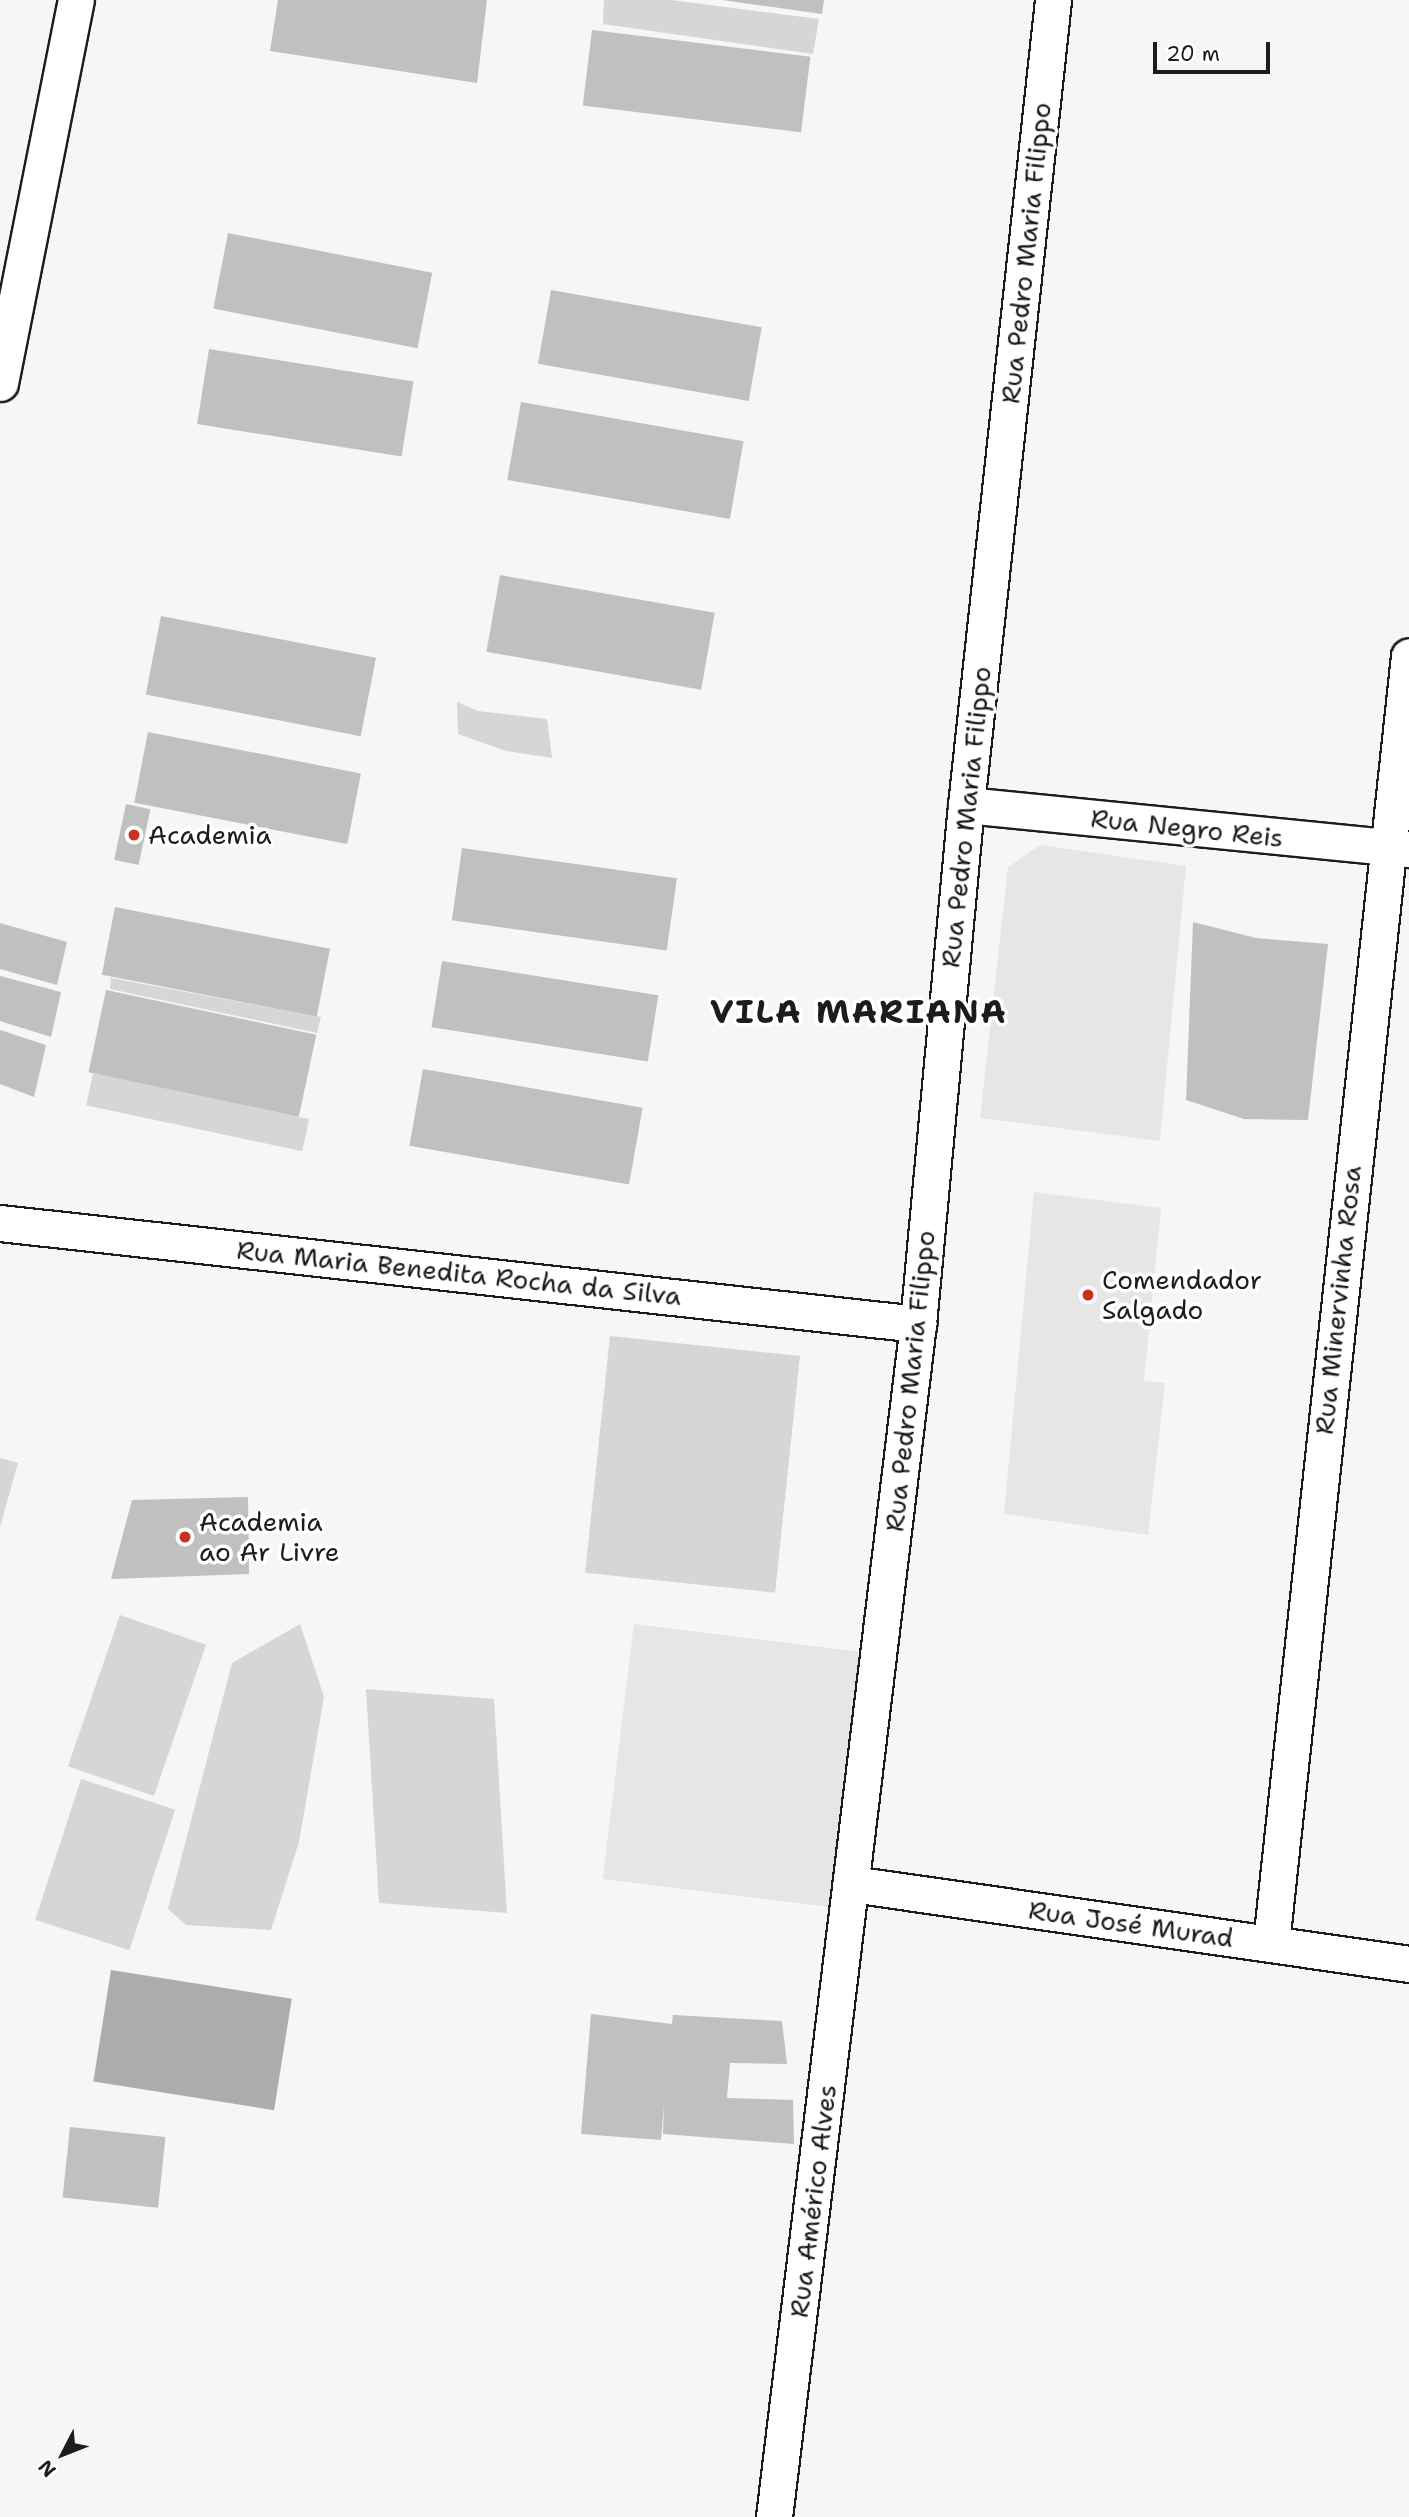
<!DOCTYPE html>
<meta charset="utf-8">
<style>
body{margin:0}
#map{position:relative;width:1409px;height:2517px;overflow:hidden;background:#f6f6f6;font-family:"Shantell Sans",sans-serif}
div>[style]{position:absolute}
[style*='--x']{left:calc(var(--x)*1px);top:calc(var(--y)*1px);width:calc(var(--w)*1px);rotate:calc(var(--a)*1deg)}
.built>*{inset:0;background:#e6e6e6;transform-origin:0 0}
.green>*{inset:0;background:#d6d6d6;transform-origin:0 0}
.water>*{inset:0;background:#acacac;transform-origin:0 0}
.building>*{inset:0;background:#c0c0c0;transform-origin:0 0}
.roads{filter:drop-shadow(2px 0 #1c1c1c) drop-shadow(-2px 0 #1c1c1c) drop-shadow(0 2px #1c1c1c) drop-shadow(0 -2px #1c1c1c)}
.street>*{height:35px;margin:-17.5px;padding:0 17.5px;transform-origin:17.5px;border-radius:17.5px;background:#fff}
.dots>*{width:19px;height:19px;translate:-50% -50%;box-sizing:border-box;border:4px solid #fff;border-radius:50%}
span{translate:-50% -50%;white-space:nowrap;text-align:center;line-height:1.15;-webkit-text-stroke:7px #fff;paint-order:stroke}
.street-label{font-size:26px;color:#1c1c1c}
.poi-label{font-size:26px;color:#1c1c1c}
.left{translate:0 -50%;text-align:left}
.district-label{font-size:33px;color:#1c1c1c;font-weight:700;letter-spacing:2px}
.north{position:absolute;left:28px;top:2419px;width:70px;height:70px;-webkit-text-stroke:5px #fff;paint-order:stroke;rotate:228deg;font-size:19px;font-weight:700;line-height:28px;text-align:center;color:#1c1c1c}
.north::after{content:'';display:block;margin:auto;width:24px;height:32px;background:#1c1c1c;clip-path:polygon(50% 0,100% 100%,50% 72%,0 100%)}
.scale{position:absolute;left:1153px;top:42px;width:117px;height:32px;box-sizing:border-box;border:4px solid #1c1c1c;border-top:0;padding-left:9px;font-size:21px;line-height:24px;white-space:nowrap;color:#1c1c1c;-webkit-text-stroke:5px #fff;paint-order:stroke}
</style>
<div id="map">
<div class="built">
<i style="clip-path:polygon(1040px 845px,1186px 866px,1160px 1141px,980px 1118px,1008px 867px)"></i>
<i style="clip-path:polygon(1034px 1192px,1161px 1208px,1144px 1381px,1165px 1383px,1148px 1535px,1004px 1514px)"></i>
<i style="left:634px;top:1624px;width:229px;height:257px;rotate:7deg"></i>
</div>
<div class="green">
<i style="clip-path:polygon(604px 0,671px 0,819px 19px,813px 54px,603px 24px)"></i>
<i style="clip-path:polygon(457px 702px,478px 711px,547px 719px,552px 758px,506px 751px,458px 734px)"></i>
<i style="clip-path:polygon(111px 978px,321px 1017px,317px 1033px,110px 989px)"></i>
<i style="left:93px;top:1073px;width:221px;height:33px;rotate:12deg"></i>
<i style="left:610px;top:1336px;width:191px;height:238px;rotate:6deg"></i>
<i style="clip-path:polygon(0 1458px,18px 1463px,0 1527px)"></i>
<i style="left:120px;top:1615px;width:91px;height:160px;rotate:19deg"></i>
<i style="clip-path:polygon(300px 1624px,324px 1697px,299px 1842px,271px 1930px,186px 1925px,168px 1909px,232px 1663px)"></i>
<i style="clip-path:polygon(366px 1689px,494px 1699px,507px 1913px,379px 1903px)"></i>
<i style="left:81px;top:1779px;width:99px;height:148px;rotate:18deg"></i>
</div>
<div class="water">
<i style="left:111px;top:1970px;width:183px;height:113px;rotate:9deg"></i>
</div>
<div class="building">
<i style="clip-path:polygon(278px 0,487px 0,477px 83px,270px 51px)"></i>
<i style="clip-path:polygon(722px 0,824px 0,822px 14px)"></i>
<i style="left:592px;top:30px;width:220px;height:76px;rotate:7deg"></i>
<i style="left:228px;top:233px;width:208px;height:77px;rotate:11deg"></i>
<i style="left:551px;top:290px;width:214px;height:75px;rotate:10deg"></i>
<i style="left:209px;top:349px;width:207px;height:76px;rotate:9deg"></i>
<i style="left:521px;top:402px;width:226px;height:79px;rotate:10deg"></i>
<i style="left:500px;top:575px;width:218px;height:78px;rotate:10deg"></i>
<i style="left:161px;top:616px;width:219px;height:80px;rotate:11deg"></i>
<i style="left:148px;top:732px;width:217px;height:72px;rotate:11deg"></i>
<i style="left:126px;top:804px;width:25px;height:57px;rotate:12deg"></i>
<i style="left:462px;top:848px;width:217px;height:73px;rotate:8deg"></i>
<i style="left:115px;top:907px;width:219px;height:69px;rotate:11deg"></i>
<i style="clip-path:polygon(1193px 922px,1256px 938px,1328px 944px,1308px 1120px,1244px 1119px,1186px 1100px)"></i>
<i style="clip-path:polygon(0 923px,67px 942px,57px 985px,0 969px)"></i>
<i style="left:442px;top:961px;width:219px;height:67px;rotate:9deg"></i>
<i style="clip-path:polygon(0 976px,61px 992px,51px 1037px,0 1021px)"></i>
<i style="left:106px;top:990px;width:215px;height:84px;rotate:12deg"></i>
<i style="clip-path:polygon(0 1030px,46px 1045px,34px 1097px,0 1084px)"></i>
<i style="left:423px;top:1069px;width:223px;height:78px;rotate:10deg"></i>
<i style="clip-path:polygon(248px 1497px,249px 1574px,111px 1579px,132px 1500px)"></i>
<i style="clip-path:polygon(591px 2014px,672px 2024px,673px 2015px,782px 2021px,787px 2064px,730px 2063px,727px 2098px,793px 2100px,794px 2144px,663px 2134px,664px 2105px,661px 2140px,581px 2134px)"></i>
<i style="left:70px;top:2127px;width:96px;height:71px;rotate:6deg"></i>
</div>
<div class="roads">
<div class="street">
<i style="--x:0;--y:383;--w:390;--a:-78.8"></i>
<i style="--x:966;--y:805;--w:445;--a:5.7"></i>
<i style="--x:0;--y:1223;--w:924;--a:6.28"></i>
<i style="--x:852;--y:1884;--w:563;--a:8.17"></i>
<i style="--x:1271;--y:1943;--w:1294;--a:-83.88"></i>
<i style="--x:774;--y:2517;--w:1202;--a:-83.12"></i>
<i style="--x:918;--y:1324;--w:521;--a:-84.72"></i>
<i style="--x:966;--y:805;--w:810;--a:-83.83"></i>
</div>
</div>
<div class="dots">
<i style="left:134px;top:835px;background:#c8321e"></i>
<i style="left:1088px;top:1295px;background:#c8321e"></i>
<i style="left:185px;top:1537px;background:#c8321e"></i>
</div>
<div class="street-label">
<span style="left:1026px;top:253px;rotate:-84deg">Rua Pedro Maria Filippo</span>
<span style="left:966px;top:817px;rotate:-84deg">Rua Pedro Maria Filippo</span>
<span style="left:1187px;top:828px;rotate:6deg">Rua Negro Reis</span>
<span style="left:459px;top:1273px;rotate:6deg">Rua Maria Benedita Rocha da Silva</span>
<span style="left:1338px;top:1300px;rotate:-84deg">Rua Minervinha Rosa</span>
<span style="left:910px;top:1381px;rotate:-84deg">Rua Pedro Maria Filippo</span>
<span style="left:1131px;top:1924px;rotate:8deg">Rua José Murad</span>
<span style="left:813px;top:2201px;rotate:-83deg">Rua Américo Alves</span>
</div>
<div class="poi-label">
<span class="left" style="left:148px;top:835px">Academia</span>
<span class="left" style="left:1102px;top:1295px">Comendador<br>Salgado</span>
<span class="left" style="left:199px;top:1537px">Academia<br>ao Ar Livre</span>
</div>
<div class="district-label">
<span style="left:859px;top:1012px">VILA MARIANA</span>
</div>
<div class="north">N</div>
<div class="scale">20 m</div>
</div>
